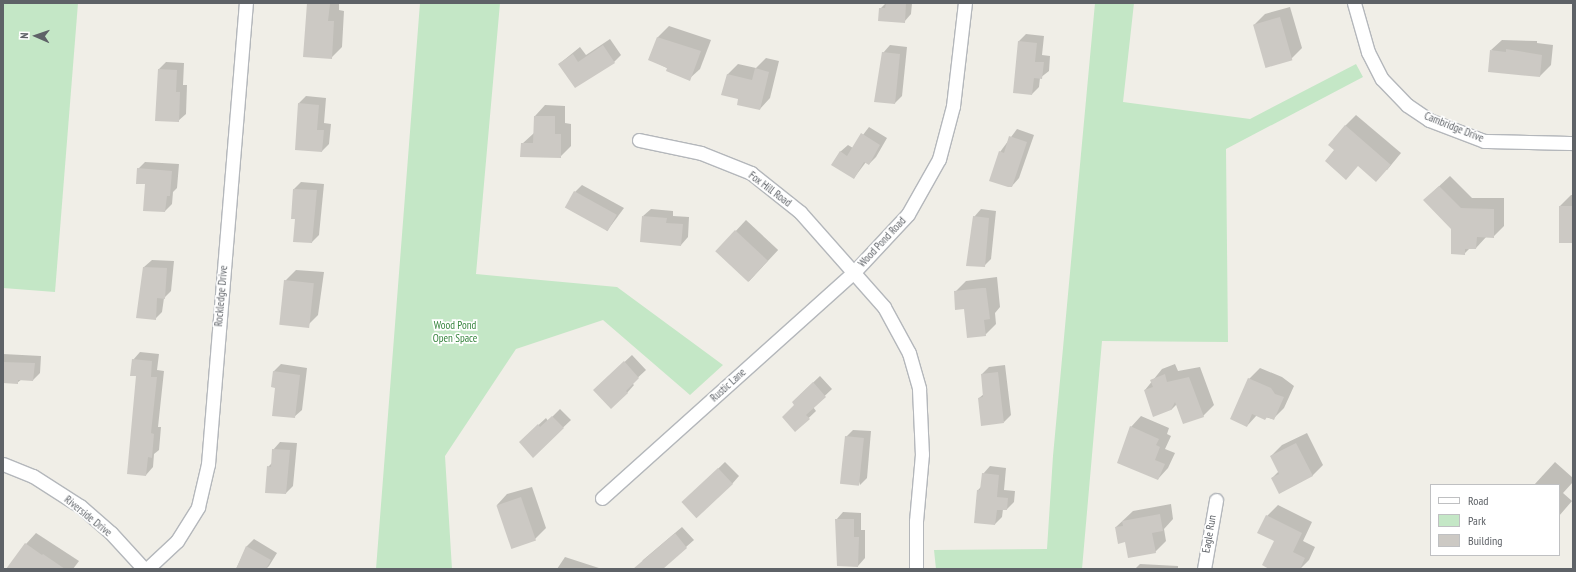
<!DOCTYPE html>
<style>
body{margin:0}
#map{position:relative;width:1576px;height:572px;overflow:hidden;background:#f0eee7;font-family:"PT Sans Narrow",sans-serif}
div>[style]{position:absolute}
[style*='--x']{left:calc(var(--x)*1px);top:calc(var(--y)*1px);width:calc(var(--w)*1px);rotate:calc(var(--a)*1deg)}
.green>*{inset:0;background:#c4e7c6}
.shadow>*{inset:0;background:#0003;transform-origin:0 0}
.building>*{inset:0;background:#ccc9c4;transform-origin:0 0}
.roads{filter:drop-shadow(1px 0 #b4b7bb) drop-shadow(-1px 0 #b4b7bb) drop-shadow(0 1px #b4b7bb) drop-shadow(0 -1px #b4b7bb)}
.street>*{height:13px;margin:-6.5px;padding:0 6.5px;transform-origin:6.5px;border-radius:6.5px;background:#fff}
span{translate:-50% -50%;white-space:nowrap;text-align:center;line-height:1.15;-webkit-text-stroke:3.5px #fff;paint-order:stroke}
.street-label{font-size:11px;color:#5e6267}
.park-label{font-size:11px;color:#37853e}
.frame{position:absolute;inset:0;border:4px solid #5e6267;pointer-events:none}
.legend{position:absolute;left:1430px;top:484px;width:130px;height:72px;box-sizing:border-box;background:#fff;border:1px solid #bfc0c2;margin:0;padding:5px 7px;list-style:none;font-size:12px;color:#5e6267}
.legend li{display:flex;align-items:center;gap:8px;height:20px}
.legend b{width:20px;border:1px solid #bfc0c2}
.north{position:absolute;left:16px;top:16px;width:40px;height:40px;-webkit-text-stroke:3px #fff;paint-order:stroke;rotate:272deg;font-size:11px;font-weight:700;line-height:16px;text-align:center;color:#5e6267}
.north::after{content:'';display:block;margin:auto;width:14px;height:18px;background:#5e6267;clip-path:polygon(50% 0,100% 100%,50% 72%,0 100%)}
</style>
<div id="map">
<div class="green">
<i style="clip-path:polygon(3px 3px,78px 3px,55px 292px,3px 288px)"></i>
<i style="clip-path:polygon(420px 3px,500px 3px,476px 274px,617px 287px,723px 365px,690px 395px,603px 320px,516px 349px,445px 456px,452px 569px,376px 569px)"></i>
<i style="clip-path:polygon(1095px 3px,1134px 3px,1123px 102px,1250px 119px,1356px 64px,1363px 77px,1226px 149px,1228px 342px,1102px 341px,1082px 569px,936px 569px,934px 550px,1047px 549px,1053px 456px)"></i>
</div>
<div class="shadow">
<i style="clip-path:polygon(308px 3px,339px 3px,339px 10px,344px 11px,342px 47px,331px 58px)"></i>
<i style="clip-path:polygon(886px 3px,912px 3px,911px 14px,904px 22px,880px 9px)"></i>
<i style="clip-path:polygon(1290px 7px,1302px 48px,1291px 59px,1254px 25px,1265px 14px)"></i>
<i style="clip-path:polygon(669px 26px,711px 40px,700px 69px,689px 79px,649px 59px,658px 37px)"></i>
<i style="clip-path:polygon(1026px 34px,1044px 36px,1042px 55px,1050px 56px,1049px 71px,1040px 78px,1039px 87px,1032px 94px,1019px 41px)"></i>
<i style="clip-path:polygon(610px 39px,621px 55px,614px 62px,559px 64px,580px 47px,586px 55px)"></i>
<i style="clip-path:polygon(1502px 40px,1537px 41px,1537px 43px,1553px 45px,1551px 65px,1540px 76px,1491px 50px)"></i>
<i style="clip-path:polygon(890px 45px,907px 47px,902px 96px,895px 103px,883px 53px)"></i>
<i style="clip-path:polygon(766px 58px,779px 61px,770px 98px,760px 109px,739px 99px,727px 75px,738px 64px,756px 68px)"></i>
<i style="clip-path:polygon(166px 62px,184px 63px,183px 85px,187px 85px,186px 114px,178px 121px,159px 69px)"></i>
<i style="clip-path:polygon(306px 96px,326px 98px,324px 123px,331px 124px,329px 144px,322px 151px,299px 103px)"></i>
<i style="clip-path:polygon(545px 105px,565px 106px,565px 123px,571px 124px,571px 146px,560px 157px,522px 144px,534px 133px,535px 116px)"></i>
<i style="clip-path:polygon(1356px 115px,1401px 153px,1387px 170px,1359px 165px,1336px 150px,1345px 126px)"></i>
<i style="clip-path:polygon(869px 127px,887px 138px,876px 157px,869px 164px,866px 162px,854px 178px,840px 152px,848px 145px,853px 148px)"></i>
<i style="clip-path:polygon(1017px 129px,1034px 135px,1019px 178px,1012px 186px,1000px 152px)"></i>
<i style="clip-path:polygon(145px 162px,179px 164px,177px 188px,173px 192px,172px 204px,165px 211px,138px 169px)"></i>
<i style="clip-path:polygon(1450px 176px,1472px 198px,1504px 198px,1504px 226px,1493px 237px,1487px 236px,1476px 248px,1470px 248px,1464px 254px,1435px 190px)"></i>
<i style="clip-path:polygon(301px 182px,324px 184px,319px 235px,312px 242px,296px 218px,294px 189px)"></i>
<i style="clip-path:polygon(582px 185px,624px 208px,607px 231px,575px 192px)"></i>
<i style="clip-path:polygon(1571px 195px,1573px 195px,1573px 242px,1560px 242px,1560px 206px)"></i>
<i style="clip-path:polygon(651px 209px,673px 211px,673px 216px,689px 217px,688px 237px,681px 245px,643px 216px)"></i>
<i style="clip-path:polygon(981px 209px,996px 211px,991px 259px,984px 266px,967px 265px,974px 217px)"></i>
<i style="left:746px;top:220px;width:44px;height:43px;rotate:43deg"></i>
<i style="clip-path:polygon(152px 260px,174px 261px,171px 291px,164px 298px,162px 312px,155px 319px,137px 317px,144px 267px)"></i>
<i style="clip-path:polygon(296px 270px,324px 272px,318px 315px,307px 326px,285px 281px)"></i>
<i style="clip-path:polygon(997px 277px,1000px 307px,995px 313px,996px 324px,985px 335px,955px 292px,966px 281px)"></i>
<i style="clip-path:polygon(140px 352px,159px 354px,157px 370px,164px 371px,158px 427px,161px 427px,159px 450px,154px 454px,153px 467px,146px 475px,137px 375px,133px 360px)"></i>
<i style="clip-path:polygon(3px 354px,41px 356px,40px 373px,33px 380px,22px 379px,17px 383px,3px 382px)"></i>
<i style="clip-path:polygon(632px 355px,646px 370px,632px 383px,634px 385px,627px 393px,602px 383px)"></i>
<i style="clip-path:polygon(281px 364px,307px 368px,302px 410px,294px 417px,276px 387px,272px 387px,274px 371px)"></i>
<i style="clip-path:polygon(1175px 364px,1178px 371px,1200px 367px,1214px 405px,1203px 416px,1177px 404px,1171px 410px,1145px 390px,1162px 369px)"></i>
<i style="clip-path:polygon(1005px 365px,1011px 415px,1004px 422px,979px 398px,984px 394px,982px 374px,989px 367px)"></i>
<i style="clip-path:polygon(1260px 368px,1282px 377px,1294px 386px,1284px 408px,1273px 419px,1257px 415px,1247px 426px,1249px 379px)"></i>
<i style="clip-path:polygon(820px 376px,832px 389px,813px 407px,816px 411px,795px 431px,800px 395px)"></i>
<i style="clip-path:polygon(560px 409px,571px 420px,533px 456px,520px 442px,546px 418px,548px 421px)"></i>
<i style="clip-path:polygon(1141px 416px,1169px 428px,1167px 434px,1171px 436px,1165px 449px,1175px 453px,1168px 468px,1158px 479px,1131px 427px)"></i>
<i style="clip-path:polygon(853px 430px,871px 431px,867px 478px,860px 485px,846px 437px)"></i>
<i style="clip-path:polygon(1307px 433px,1323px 465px,1312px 476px,1272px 478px,1279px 471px,1271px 456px,1282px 445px)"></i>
<i style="clip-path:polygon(280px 442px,297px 443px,293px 486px,286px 493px,268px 467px,272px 463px,273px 450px)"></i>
<i style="clip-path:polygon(725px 462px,739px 476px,732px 484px,700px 490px,698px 488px)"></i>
<i style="clip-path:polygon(1555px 462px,1573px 478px,1573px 482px,1563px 493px,1572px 501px,1559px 516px,1559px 485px,1534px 485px)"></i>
<i style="clip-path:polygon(990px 466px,1006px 468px,1004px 490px,1015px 491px,1014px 502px,1007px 509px,1003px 509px,1002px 517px,995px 524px,978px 490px,982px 486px,983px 474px)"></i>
<i style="clip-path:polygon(532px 487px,546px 528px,535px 539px,497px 505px,507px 494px)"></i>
<i style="clip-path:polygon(1171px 504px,1173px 519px,1164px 529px,1166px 541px,1155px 552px,1126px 541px,1116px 527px,1133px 511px)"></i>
<i style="clip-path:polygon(1278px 505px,1312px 522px,1303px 541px,1315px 547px,1309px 560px,1300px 569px,1271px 569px,1275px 540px,1267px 516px)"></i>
<i style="clip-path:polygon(843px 512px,861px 513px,861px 530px,865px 530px,865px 558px,858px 566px,836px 520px)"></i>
<i style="clip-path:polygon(682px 527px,694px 540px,686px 547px,661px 569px,638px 569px,643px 560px)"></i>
<i style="clip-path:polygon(36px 533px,79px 561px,73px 569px,14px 569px,26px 544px)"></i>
<i style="clip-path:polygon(254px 539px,277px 553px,269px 566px,266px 569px,236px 569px,247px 546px)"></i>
<i style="clip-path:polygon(565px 557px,602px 569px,557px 569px)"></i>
<i style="clip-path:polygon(1140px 564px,1178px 566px,1178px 569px,1135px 569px)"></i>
</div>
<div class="building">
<i style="clip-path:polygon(307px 3px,330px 4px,328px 21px,334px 21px,332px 59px,303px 57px)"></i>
<i style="clip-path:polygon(886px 3px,906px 3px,905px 23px,878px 21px,879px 8px,885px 8px)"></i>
<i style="left:1280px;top:17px;width:45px;height:28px;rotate:74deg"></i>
<i style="clip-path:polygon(657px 37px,701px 51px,690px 81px,666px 71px,667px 68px,648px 60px)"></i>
<i style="clip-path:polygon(1018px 41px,1037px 43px,1035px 62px,1044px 62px,1042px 79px,1034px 78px,1032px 95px,1013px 93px)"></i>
<i style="clip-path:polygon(603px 45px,615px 63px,575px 88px,558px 64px,573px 54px,578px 62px)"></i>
<i style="clip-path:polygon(1506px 49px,1542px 55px,1540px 77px,1488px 72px,1490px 50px,1506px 52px)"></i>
<i style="clip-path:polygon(882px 52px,900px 54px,895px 104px,874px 102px)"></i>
<i style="clip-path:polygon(755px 68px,769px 72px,760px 110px,737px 105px,738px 99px,721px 95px,727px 74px,752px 80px)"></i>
<i style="clip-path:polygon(158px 69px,177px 70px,176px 92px,180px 92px,179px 122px,155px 121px)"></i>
<i style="clip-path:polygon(298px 103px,319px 105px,317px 130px,324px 130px,322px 152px,295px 150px)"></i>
<i style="clip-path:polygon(534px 116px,555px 116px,555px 134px,561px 134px,561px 158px,520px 157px,521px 143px,533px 143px)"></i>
<i style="clip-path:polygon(1345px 125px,1391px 165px,1376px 182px,1358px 166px,1346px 180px,1325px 161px,1334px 150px,1328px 145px)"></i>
<i style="clip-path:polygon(861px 133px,880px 145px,869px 165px,864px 162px,854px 179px,831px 165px,840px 151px,847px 156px)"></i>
<i style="clip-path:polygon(1009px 136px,1027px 142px,1012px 187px,1008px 187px,989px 181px,999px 151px,1004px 153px)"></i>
<i style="clip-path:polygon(137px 168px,172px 171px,170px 196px,167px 196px,165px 212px,143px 211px,145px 184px,136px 184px)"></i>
<i style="clip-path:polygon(1439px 186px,1461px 208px,1494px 209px,1494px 238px,1477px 237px,1476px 249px,1465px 249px,1465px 255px,1451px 254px,1451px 229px,1423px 200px)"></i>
<i style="clip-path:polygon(293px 189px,317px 190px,312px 243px,293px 242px,295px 219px,291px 219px)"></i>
<i style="left:574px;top:191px;width:49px;height:19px;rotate:29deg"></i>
<i style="left:1559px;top:206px;width:14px;height:37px"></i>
<i style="clip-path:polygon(642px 216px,667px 218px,666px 223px,683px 224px,681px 246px,640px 242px)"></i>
<i style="clip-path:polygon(973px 216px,989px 218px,985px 267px,966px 266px)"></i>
<i style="left:735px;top:230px;width:45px;height:29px;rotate:43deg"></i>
<i style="clip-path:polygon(143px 267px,167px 268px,165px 299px,157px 298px,156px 320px,136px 318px)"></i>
<i style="left:284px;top:280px;width:30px;height:45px;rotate:6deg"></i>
<i style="clip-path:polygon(982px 288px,986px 288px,990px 319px,984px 320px,986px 336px,967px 338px,964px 309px,955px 310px,954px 291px)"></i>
<i style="clip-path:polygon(132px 359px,152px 361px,151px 377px,157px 377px,151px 433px,154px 434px,152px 458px,148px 457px,146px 476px,127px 474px,136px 376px,130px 376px)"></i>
<i style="clip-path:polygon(624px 361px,639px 378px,626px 391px,628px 393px,611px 409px,593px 390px)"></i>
<i style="clip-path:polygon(3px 362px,35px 363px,33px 381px,18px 380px,18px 384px,3px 383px)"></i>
<i style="clip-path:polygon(273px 371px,300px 375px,295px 418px,272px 416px,275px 388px,271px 387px)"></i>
<i style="clip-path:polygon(998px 372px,1004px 423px,981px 426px,978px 398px,983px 397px,981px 374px)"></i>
<i style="clip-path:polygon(1165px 374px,1167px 382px,1189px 377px,1204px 417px,1183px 424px,1175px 402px,1171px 410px,1153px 417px,1144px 390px,1153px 387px,1150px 380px)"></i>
<i style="clip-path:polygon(1248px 378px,1271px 388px,1275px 394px,1284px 397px,1274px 420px,1267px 417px,1265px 420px,1252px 414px,1247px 427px,1230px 419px)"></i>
<i style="clip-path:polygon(813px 382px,826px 397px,806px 415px,810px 419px,795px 432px,782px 417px,794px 405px,792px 402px)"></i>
<i style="clip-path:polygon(552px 416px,564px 428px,533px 458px,519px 442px,538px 424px,540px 427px)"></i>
<i style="clip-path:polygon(1130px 426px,1159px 439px,1156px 445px,1160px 447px,1155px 460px,1165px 464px,1158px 480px,1117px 463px)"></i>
<i style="left:845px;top:436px;width:19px;height:48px;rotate:6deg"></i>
<i style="clip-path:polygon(1296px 443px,1313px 476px,1279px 494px,1271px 478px,1279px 474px,1270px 456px)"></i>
<i style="clip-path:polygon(272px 449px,290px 450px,286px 494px,265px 493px,267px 466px,271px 467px)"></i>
<i style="left:718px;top:468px;width:22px;height:50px;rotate:47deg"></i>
<i style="clip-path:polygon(982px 473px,999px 475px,997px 497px,1008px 498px,1007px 510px,997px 510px,995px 525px,974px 523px,977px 490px,980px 490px)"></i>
<i style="left:521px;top:497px;width:46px;height:26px;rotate:71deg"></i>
<i style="clip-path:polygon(1160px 514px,1163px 531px,1152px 533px,1156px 553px,1128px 558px,1125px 542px,1118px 544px,1115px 527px,1123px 526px,1122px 521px)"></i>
<i style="clip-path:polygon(1266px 515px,1302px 533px,1293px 552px,1305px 558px,1300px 569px,1269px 569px,1262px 565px,1274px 541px,1257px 533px)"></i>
<i style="clip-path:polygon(835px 519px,854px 519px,854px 537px,859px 537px,858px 567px,837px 566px)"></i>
<i style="clip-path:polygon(675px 533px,687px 548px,663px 569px,633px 569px)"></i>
<i style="clip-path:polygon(25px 543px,42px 555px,43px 554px,65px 569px,6px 569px)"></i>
<i style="clip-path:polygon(246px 546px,271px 560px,266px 569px,236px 569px)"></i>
</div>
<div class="roads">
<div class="street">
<i style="--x:1354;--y:3;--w:51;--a:74.1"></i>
<i style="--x:1368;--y:52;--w:30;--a:63"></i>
<i style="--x:1382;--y:79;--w:36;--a:46"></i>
<i style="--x:1407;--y:105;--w:27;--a:34"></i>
<i style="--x:1429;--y:120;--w:59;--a:20.9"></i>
<i style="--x:1484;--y:141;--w:89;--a:1.3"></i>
<i style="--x:639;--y:140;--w:63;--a:11.8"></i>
<i style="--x:701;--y:153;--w:54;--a:21.8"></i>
<i style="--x:751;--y:173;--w:63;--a:38.5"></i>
<i style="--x:800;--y:212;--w:127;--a:48.5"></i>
<i style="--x:884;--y:307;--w:52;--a:61.5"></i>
<i style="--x:909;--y:353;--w:37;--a:74"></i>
<i style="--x:919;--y:389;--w:65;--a:87.4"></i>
<i style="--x:922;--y:454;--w:67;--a:95.1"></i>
<i style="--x:916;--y:521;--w:48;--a:90"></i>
<i style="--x:3;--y:464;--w:32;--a:22"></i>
<i style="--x:33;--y:476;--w:56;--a:32.6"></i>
<i style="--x:80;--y:506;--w:41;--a:41.1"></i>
<i style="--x:111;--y:533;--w:49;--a:47.5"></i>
<i style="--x:602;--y:498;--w:338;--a:-41.9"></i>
<i style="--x:854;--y:272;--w:79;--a:-47"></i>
<i style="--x:908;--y:214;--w:63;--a:-60.6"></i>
<i style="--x:939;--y:159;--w:55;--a:-75.2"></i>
<i style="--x:953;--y:106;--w:104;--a:-83.4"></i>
<i style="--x:147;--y:569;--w:41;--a:-43"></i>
<i style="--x:177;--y:541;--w:40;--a:-58"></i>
<i style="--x:198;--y:507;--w:44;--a:-76.9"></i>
<i style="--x:208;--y:464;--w:463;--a:-85.3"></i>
<i style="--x:1204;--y:569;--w:70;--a:-80.1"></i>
</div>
</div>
<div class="street-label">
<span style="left:1454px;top:127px;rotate:22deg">Cambridge Drive</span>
<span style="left:770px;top:189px;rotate:37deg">Fox Hill Road</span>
<span style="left:882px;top:242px;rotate:-47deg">Wood Pond Road</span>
<span style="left:221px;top:296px;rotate:-85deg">Rockledge Drive</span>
<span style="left:728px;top:385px;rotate:-42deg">Rustic Lane</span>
<span style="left:88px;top:516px;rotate:39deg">Riverside Drive</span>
<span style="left:1209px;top:534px;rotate:-80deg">Eagle Run</span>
</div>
<div class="park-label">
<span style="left:455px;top:332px">Wood Pond<br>Open Space</span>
</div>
<div class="frame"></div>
<ul class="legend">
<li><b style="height:5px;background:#fff"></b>Road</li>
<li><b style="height:11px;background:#c4e7c6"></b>Park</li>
<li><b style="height:11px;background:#ccc9c4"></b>Building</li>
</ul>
<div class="north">N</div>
</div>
